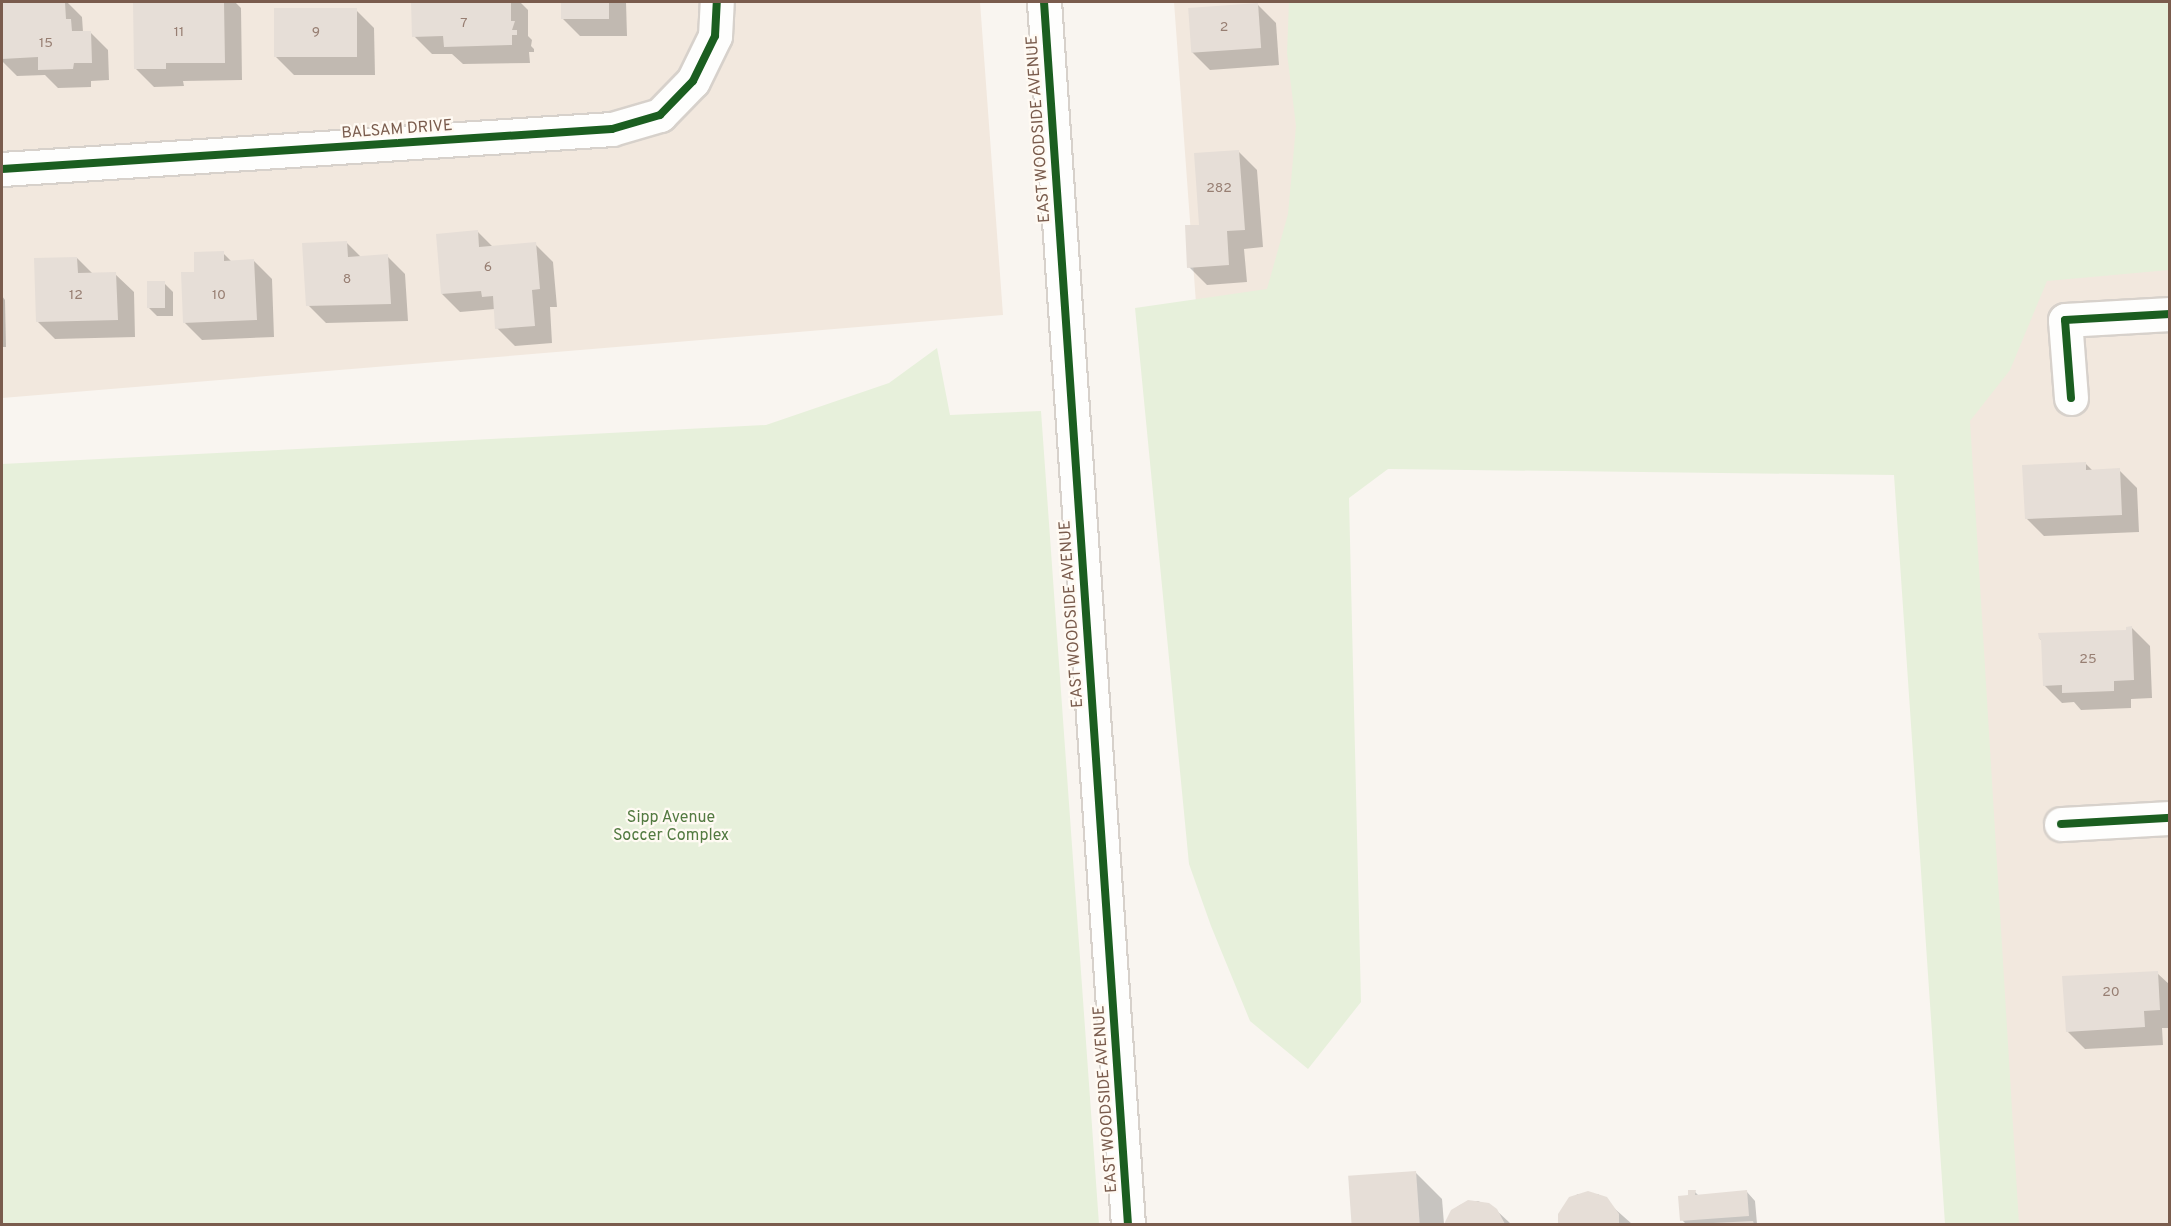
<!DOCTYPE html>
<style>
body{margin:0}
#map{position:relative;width:2171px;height:1226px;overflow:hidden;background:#f9f5f0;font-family:Overpass,sans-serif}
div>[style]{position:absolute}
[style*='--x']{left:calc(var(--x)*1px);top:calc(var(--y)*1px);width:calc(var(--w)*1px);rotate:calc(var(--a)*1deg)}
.residential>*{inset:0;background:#f2e8de}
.green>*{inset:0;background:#e7f0db}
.shadow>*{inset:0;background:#0003}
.building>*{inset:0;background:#e6ded7;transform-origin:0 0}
.roads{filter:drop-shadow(2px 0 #d7d1cb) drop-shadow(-2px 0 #d7d1cb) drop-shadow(0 2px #d7d1cb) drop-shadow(0 -2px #d7d1cb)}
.street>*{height:33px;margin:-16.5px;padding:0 16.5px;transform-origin:16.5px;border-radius:16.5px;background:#fefefd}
.secondary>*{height:33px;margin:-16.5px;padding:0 16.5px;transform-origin:16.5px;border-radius:16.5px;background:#fefefd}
.cycleway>*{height:8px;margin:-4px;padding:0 4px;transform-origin:4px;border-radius:4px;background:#1b5e20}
span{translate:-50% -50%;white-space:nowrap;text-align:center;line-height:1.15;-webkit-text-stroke:4.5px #fffaf3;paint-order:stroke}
.number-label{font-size:14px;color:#977e72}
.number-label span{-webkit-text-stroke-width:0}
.street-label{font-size:16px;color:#7a5c4d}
.park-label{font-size:16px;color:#537a41}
.frame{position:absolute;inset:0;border:3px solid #7a5c4d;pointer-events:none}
</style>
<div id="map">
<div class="residential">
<i style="clip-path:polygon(2px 2px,980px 2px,1003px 315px,2px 398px)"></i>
<i style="clip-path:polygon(1174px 2px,2169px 2px,2169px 1224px,1999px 1224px,1949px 352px,1200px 358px)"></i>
</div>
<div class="green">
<i style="clip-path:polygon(1289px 2px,2169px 2px,2169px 270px,2047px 281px,2010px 370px,1970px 421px,2019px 1224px,1945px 1224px,1894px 475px,1388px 469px,1349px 498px,1361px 1002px,1308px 1069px,1250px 1021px,1211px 926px,1189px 864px,1135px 308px,1267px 289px,1288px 214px,1296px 126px,1287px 53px)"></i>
<i style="clip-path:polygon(937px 348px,950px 415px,1041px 411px,1099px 1224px,2px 1224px,2px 464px,766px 425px,889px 383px)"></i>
</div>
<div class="shadow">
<i style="clip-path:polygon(2px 2px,67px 2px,82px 17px,83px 32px,90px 32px,108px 50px,109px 80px,91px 81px,91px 87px,58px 88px,45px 75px,17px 76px,2px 61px)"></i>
<i style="clip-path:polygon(135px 2px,178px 2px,180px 4px,184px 2px,235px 2px,241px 8px,242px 80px,183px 81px,184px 86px,154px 87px,136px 69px)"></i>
<i style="clip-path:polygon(413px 2px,520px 2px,528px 10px,528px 36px,532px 40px,531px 46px,534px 49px,534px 52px,529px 52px,530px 63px,463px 64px,452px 54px,432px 54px,414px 36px)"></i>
<i style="clip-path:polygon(562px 2px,626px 2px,627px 36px,580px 36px,562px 18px)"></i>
<i style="clip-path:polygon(1258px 5px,1276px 23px,1279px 65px,1210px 70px,1192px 52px)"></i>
<i style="clip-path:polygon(356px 10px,374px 28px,375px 75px,294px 75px,276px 57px)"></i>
<i style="clip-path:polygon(1239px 152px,1257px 170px,1263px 247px,1244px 249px,1247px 282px,1207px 285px,1189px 267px,1200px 226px)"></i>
<i style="clip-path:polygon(478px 232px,493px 247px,535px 244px,553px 262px,557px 307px,550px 307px,552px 343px,515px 346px,497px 328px,495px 309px,460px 312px,442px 294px)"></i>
<i style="clip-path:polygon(346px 242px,361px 257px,387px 256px,405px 274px,408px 321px,326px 323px,308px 305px)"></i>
<i style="clip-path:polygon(223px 253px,232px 262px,254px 261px,272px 279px,274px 337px,202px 340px,184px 322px,196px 273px)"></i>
<i style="clip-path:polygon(77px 258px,93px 274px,115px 274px,134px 292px,135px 337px,55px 339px,37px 321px)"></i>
<i style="clip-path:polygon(164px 283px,173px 292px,173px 316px,157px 316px,149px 308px)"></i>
<i style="clip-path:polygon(2px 296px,5px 300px,6px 347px,2px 347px)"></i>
<i style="clip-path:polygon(2085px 463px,2093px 471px,2119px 470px,2137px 488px,2139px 532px,2044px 536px,2026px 518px)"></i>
<i style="clip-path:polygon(2132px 628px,2150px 646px,2152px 698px,2131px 699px,2131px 708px,2081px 710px,2074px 702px,2062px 703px,2044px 685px,2043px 641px,2040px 639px,2127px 631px)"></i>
<i style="clip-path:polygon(2157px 973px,2170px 985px,2170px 1028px,2162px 1028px,2163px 1045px,2085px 1049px,2067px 1031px)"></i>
<i style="clip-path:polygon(1415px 1172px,1442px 1199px,1444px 1224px,1353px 1224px,1350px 1177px)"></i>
<i style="clip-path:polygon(1695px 1192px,1699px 1196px,1747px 1192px,1755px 1201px,1757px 1224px,1686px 1224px,1682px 1220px,1690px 1197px)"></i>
<i style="clip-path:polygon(1578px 1194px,1598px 1194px,1632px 1224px,1560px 1224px,1559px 1215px,1570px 1199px)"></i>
<i style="clip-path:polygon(1478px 1201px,1496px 1210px,1511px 1224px,1447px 1224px,1452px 1211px,1460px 1205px)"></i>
</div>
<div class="building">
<i style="clip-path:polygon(2px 2px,65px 2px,66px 19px,71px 19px,72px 31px,91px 31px,92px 63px,74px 63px,73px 69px,38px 70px,38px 57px,2px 59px)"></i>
<i style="clip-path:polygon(133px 2px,224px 2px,225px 63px,166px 63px,166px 69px,134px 69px)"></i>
<i style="clip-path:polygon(411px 2px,511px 2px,511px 21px,515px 21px,512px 30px,517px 30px,517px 35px,512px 35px,512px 45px,444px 47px,443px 36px,412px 37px)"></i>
<i style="left:561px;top:2px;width:48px;height:17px"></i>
<i style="left:1258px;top:3px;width:45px;height:70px;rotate:86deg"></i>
<i style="left:357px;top:8px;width:49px;height:83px;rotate:90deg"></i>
<i style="clip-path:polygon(1239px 150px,1245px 230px,1227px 231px,1229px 265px,1187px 268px,1185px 225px,1199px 225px,1194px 153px)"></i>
<i style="clip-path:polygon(478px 230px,479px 247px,536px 242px,540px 289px,532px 290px,535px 326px,495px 329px,493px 296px,482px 297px,481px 291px,441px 294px,436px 234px)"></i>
<i style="clip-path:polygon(347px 241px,348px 257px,388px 254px,391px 304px,306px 306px,302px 243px)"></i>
<i style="clip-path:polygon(224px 251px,224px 261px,254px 259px,257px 320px,183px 323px,181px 272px,194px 272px,194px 252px)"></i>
<i style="clip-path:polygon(77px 257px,78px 273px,116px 272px,118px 320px,36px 322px,34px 258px)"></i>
<i style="left:147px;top:281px;width:18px;height:27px"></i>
<i style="clip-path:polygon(2086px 462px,2086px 470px,2120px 468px,2122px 515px,2025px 519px,2022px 465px)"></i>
<i style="clip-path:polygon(2132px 626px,2134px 680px,2114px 681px,2114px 691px,2062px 693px,2062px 685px,2043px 686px,2041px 639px,2039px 639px,2038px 633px,2126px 630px,2126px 627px)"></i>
<i style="clip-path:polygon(2158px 971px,2160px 1010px,2144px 1011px,2145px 1027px,2066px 1032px,2062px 976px)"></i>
<i style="left:1416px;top:1171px;width:53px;height:68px;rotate:86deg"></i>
<i style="clip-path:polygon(1688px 1190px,1696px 1190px,1695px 1195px,1747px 1190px,1749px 1216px,1680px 1221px,1678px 1196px,1688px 1195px)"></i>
<i style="clip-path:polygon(1588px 1191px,1607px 1197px,1619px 1214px,1619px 1224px,1558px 1224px,1558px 1214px,1569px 1197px)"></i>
<i style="clip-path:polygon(1468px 1200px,1489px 1203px,1497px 1209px,1505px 1224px,1444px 1224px,1451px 1210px)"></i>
<i style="clip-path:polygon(1753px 1221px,1754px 1224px,1713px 1224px,1713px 1223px)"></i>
</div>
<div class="roads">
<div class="street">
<i style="--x:2;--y:169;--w:611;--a:-3.75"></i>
<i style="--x:612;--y:129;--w:50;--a:-16.3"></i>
<i style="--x:660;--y:115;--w:47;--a:-45.9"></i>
<i style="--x:693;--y:81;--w:50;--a:-63.9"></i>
<i style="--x:715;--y:36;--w:34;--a:-87"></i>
<i style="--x:2071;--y:398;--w:78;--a:-94.4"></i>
<i style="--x:2065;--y:320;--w:105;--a:-3.3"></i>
<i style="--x:2061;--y:824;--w:109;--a:-3.2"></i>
</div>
<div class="secondary">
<i style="--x:1044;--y:2;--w:1225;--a:86.07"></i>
</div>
</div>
<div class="cycleway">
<i style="--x:1044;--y:2;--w:1225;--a:86.07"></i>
<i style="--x:2;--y:169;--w:611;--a:-3.75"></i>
<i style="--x:612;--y:129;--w:50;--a:-16.3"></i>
<i style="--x:660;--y:115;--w:47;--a:-45.9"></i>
<i style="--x:693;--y:81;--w:50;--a:-63.9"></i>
<i style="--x:715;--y:36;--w:34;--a:-87"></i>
<i style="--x:2071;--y:398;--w:78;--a:-94.4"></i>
<i style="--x:2065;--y:320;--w:105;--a:-3.3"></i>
<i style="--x:2061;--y:824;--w:109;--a:-3.2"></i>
</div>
<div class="number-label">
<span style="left:464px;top:24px">7</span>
<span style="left:1224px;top:28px">2</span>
<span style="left:179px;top:33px">11</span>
<span style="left:316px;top:33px">9</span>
<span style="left:46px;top:44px">15</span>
<span style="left:1219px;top:189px">282</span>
<span style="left:488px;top:268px">6</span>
<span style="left:347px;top:280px">8</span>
<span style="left:76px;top:296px">12</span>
<span style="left:219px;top:296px">10</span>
<span style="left:2088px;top:660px">25</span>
<span style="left:2111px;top:993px">20</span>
</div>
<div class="street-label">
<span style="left:1039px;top:129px;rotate:-94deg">EAST WOODSIDE AVENUE</span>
<span style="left:397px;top:130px;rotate:-4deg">BALSAM DRIVE</span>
<span style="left:1072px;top:614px;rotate:-94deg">EAST WOODSIDE AVENUE</span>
<span style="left:1106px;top:1099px;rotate:-94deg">EAST WOODSIDE AVENUE</span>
</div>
<div class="park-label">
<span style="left:671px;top:827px">Sipp Avenue<br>Soccer Complex</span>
</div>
<div class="frame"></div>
</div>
